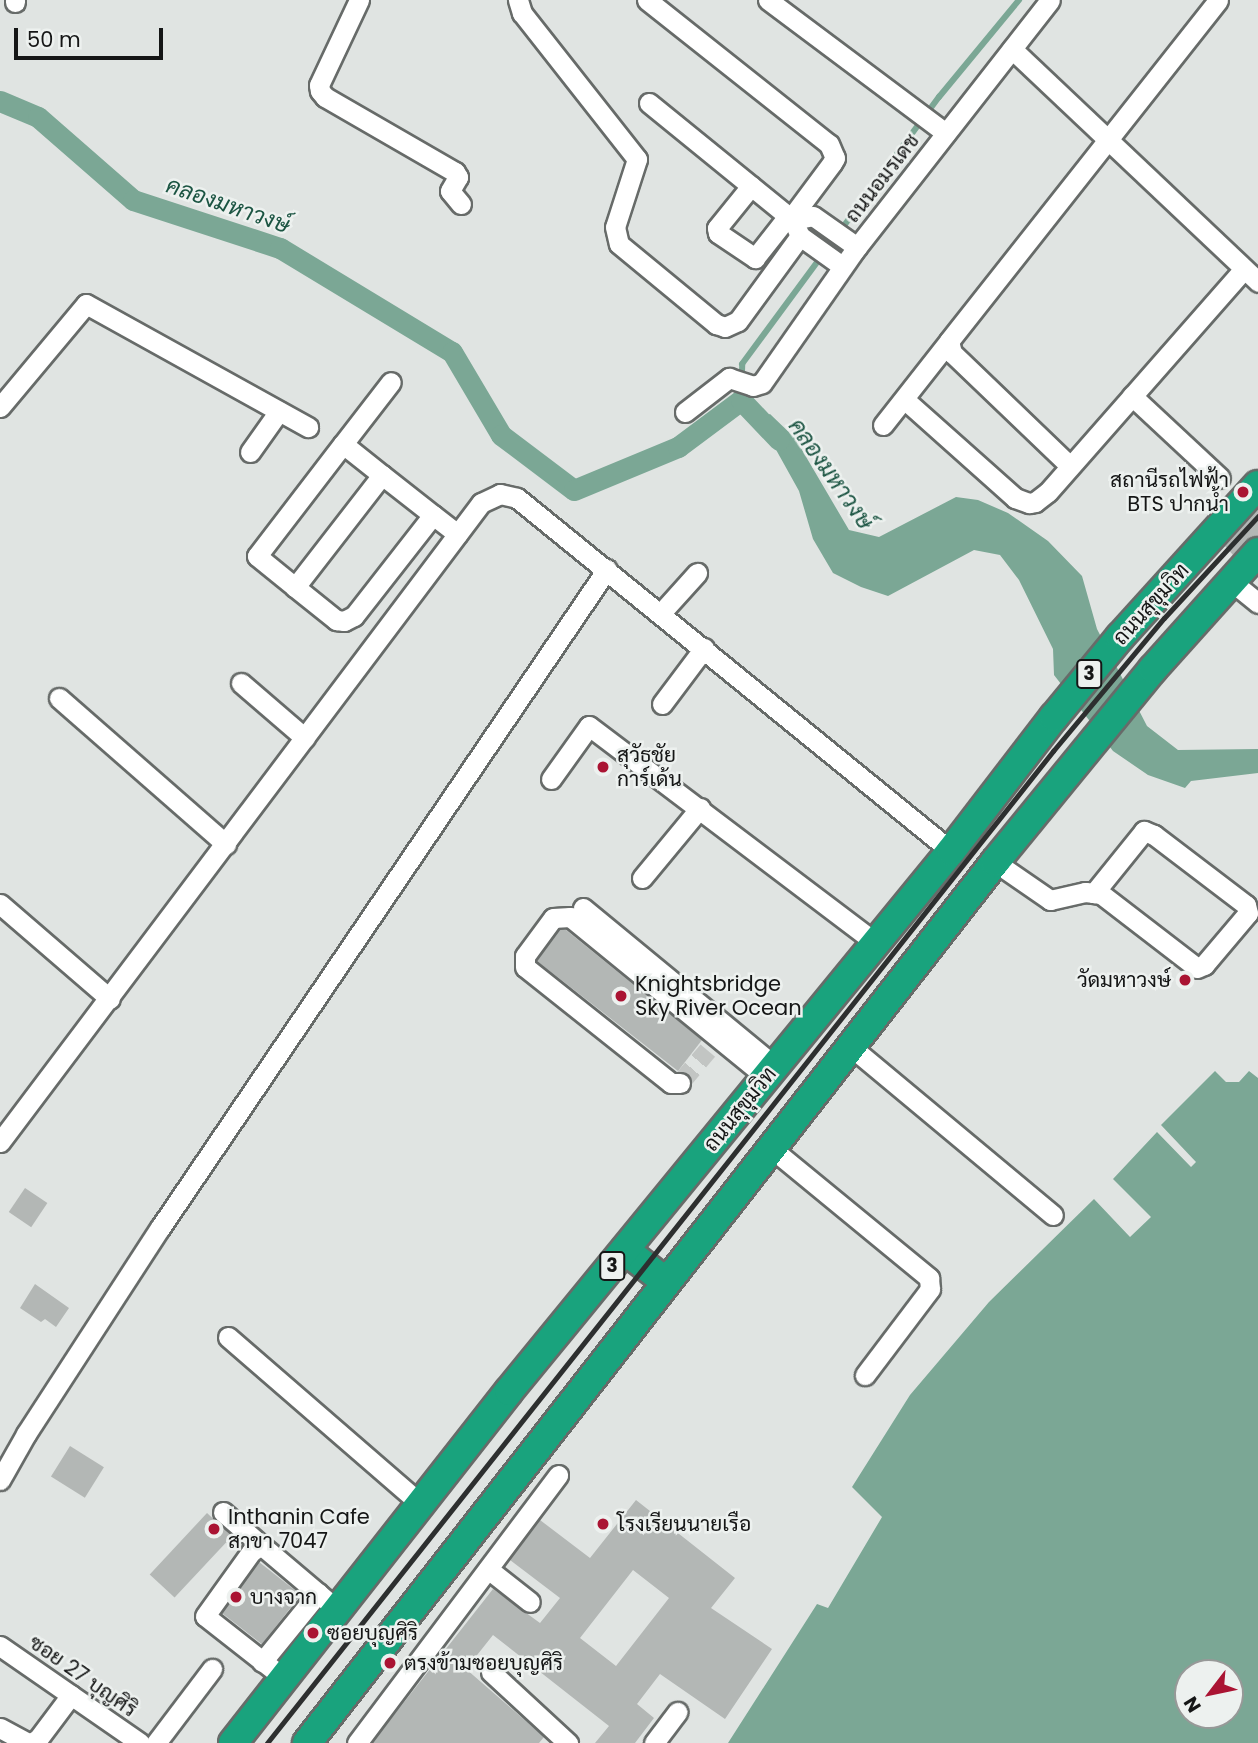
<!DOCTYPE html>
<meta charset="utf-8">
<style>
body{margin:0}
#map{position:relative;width:1258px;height:1743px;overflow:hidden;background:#e0e4e2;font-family:Poppins,Sarabun,sans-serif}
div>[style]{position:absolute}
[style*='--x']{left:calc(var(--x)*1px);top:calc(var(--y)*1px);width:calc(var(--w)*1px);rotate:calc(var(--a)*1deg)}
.water>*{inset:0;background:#7ba795}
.stream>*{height:6px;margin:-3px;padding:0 3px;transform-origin:3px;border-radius:3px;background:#7ba795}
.canal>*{height:21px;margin:-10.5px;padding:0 10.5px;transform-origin:10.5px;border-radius:10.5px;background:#7ba795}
.building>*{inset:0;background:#b3b7b5;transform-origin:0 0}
.minor-tunnel>*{height:19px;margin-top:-9.5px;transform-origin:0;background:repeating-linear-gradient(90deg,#c2c5c3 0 19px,transparent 0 29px)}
.roads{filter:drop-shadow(2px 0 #676b69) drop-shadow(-2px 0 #676b69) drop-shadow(0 2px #676b69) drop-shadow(0 -2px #676b69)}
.minor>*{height:19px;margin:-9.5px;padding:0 9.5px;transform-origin:9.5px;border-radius:9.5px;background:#fff}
.highway>*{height:28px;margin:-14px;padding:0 14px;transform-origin:14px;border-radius:14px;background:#19a37d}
.rail>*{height:5px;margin:-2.5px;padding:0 2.5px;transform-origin:2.5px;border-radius:2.5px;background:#2d2f2f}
.dots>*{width:19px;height:19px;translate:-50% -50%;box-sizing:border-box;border:4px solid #edf1ef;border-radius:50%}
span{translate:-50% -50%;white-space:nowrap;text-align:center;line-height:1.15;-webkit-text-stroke:5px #edf1ef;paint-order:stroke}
.shield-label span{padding:2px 5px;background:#edf1ef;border:2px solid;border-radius:5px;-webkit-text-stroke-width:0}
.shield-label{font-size:19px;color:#151616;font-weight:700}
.street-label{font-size:21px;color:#151616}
.poi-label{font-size:21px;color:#151616}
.right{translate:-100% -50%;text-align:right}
.left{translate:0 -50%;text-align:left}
.water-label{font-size:23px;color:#1b5442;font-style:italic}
.north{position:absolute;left:1174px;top:1659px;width:70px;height:70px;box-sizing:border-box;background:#edf1ef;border:2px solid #979998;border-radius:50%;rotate:238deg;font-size:19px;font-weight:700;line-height:28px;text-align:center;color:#151616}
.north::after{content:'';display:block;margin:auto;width:24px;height:32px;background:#aa1433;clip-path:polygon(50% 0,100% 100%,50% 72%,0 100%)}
.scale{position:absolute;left:14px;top:28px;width:149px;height:32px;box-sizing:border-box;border:4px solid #151616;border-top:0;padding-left:9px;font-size:21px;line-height:24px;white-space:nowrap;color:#151616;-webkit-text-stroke:5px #edf1ef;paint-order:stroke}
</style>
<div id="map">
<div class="water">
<i style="clip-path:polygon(770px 414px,795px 438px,849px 530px,879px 537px,956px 497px,978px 500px,1008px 513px,1048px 541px,1082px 576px,1097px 629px,1147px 726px,1178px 750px,1258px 749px,1258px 773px,1191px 781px,1185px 788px,1148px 775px,1113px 751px,1054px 675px,1053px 649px,1019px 580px,1000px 555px,974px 550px,888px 596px,861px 587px,833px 573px,813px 539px,799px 491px,759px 419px)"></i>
<i style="clip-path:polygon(evenodd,1215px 1071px,1226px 1082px,1239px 1082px,1249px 1071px,1258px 1078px,1258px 1743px,728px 1743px,817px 1604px,828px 1608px,882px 1517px,852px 1487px,910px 1395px,989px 1302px,1094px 1199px,1130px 1237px,1151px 1217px,1113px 1179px,1157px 1132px,1191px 1167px,1196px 1162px,1161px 1125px,1215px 1071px,1188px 1673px,1230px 1673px,1230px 1715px,1188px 1715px,1188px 1673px)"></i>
</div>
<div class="stream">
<i style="--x:741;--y:400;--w:36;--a:-88"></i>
<i style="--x:742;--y:364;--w:332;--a:-53.6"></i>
<i style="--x:939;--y:97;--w:126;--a:-50.5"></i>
</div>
<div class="canal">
<i style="--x:0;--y:101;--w:41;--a:22.8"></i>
<i style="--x:38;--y:117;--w:126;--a:41.1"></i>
<i style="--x:133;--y:200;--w:155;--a:18.1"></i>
<i style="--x:280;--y:248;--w:201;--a:31.2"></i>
<i style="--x:452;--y:352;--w:96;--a:59.4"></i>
<i style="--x:501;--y:435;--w:91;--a:37"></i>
<i style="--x:574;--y:490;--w:113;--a:-22.5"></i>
<i style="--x:678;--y:447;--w:79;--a:-36.7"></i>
<i style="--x:741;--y:400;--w:55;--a:46.5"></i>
</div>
<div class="building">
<i style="clip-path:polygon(1258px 510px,1258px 536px,1246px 540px,1233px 555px,1225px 546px)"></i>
<i style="clip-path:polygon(559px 930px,566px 930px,702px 1040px,678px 1071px,537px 961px)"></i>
<i style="left:25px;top:1188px;width:27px;height:29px;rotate:34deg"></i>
<i style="clip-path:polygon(35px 1284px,69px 1308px,56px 1327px,45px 1319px,41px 1322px,20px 1308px)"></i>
<i style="left:70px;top:1446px;width:40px;height:36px;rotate:32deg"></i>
<i style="clip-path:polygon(evenodd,636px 1500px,735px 1578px,711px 1608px,772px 1649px,725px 1719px,660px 1674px,637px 1704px,654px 1718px,635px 1743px,595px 1743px,609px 1726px,493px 1635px,466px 1669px,544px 1737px,539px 1743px,372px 1743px,493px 1589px,540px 1623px,560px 1598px,510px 1560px,540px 1520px,590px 1558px,636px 1500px,633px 1570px,669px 1598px,616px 1666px,580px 1638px,633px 1570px)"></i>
<i style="left:207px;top:1513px;width:34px;height:84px;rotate:43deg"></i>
<i style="left:259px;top:1562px;width:53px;height:63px;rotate:38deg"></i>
</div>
<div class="minor-tunnel">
<i style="--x:680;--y:1083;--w:43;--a:-49.7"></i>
</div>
<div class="roads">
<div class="minor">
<i style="--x:359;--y:0;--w:94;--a:115.2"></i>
<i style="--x:319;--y:85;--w:6;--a:81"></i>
<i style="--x:320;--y:91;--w:8;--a:50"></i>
<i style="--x:325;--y:97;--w:150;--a:30"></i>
<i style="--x:455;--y:172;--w:6;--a:59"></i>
<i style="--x:458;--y:177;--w:16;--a:120"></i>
<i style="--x:450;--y:191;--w:17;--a:50"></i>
<i style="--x:518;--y:0;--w:14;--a:73"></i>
<i style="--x:522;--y:13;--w:186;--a:51.8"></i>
<i style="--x:637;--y:159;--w:71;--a:107.9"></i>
<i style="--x:615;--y:227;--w:17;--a:77"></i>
<i style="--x:619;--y:244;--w:126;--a:39.5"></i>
<i style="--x:716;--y:324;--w:9;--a:18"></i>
<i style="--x:725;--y:327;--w:14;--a:-25"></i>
<i style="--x:738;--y:321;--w:105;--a:-53.9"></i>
<i style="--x:647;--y:0;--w:232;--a:38.4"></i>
<i style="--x:829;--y:144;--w:15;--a:67"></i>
<i style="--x:835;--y:158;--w:6;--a:121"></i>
<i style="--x:832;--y:163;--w:69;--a:126.7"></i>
<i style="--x:768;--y:0;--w:222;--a:36.8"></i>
<i style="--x:15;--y:2;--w:2;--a:-90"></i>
<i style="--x:1012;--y:49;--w:339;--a:43.4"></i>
<i style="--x:649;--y:103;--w:186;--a:39.1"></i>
<i style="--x:751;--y:186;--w:54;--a:129"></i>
<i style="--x:717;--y:228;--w:5;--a:79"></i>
<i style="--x:718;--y:233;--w:45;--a:34"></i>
<i style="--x:755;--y:258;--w:53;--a:-51.8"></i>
<i style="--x:842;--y:266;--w:52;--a:-144.5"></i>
<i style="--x:800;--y:236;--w:17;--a:-114"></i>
<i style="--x:793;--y:220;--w:20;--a:-11"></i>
<i style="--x:813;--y:216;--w:54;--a:35.2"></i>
<i style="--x:1132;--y:396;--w:120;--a:43"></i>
<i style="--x:904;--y:399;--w:149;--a:41.7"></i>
<i style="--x:1015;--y:498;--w:15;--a:20"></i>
<i style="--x:1029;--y:503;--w:6;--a:-9"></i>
<i style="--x:1035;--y:502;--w:16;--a:-38"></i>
<i style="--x:1048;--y:492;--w:297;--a:-48.7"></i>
<i style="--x:0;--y:407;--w:134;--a:-50.1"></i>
<i style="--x:86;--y:304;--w:254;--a:29"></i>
<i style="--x:685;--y:412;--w:56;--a:-37.7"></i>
<i style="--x:729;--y:378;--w:25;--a:18"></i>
<i style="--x:753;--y:386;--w:9;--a:-18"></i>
<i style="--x:762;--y:383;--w:161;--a:-55.1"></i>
<i style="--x:854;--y:251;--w:318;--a:-52"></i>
<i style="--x:883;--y:425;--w:107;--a:-51.8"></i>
<i style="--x:343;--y:444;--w:78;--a:-52.3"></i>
<i style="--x:250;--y:452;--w:50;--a:-54.7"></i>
<i style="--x:1070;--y:466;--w:163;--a:-136.2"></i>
<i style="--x:952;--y:353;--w:12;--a:-104"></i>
<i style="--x:949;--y:341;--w:434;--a:-51.7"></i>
<i style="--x:382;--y:475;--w:142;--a:127.8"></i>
<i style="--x:295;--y:587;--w:49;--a:-140.8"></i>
<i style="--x:257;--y:556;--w:141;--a:-52.5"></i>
<i style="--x:343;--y:444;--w:50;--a:38.5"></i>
<i style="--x:382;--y:475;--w:65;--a:38.1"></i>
<i style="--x:433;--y:515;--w:31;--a:38"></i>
<i style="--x:1231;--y:581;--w:35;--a:39"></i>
<i style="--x:295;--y:587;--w:53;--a:38.8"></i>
<i style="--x:336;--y:620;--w:8;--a:7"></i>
<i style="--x:344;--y:621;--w:11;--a:-27"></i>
<i style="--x:354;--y:616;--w:128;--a:-52"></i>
<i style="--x:661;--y:613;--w:54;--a:-48"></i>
<i style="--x:241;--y:683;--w:84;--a:40.7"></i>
<i style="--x:59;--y:698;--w:222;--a:41.2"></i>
<i style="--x:662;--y:704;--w:70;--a:-53.1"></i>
<i style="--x:551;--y:779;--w:65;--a:-54.4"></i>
<i style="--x:589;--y:726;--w:360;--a:37.1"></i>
<i style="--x:995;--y:862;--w:67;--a:34.6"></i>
<i style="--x:1050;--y:900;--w:36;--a:-13"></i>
<i style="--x:1085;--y:892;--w:9;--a:6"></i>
<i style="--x:1094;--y:893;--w:7;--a:8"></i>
<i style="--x:1101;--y:894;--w:121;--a:37.6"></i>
<i style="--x:1197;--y:968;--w:8;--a:-23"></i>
<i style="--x:1204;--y:965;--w:68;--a:-49.8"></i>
<i style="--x:1248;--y:913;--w:8;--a:-104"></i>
<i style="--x:1246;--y:905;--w:116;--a:-142.7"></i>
<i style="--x:1154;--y:835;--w:11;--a:-158"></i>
<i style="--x:1144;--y:831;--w:80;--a:128.9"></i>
<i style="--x:642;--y:878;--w:91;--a:-50.4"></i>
<i style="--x:0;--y:904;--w:145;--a:40.8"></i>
<i style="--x:583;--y:908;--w:249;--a:39.5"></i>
<i style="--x:850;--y:1046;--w:264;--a:39.8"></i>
<i style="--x:680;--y:1083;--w:9;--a:180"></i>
<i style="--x:671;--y:1083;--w:186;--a:-141.5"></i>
<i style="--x:525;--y:967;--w:11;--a:-90"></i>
<i style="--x:525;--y:956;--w:47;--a:-53.6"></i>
<i style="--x:553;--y:918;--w:17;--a:-3"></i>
<i style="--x:570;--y:917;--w:253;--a:39.2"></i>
<i style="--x:0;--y:1142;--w:800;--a:-53.03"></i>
<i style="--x:481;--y:503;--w:21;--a:-25"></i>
<i style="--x:500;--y:494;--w:17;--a:13"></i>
<i style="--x:517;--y:498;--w:559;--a:39.12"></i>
<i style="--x:771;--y:1148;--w:205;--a:39.4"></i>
<i style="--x:929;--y:1278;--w:11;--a:85"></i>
<i style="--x:930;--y:1289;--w:108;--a:127.1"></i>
<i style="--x:228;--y:1337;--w:255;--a:40.9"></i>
<i style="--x:0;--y:1480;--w:53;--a:-60.5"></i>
<i style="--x:26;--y:1434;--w:246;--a:-57"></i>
<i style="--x:160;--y:1228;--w:796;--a:-55.85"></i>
<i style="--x:223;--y:1512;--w:50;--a:41"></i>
<i style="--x:488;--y:1569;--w:53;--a:38.2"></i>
<i style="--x:0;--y:1646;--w:170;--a:34.7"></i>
<i style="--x:262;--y:1662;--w:89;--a:-50.9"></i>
<i style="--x:491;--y:1672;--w:105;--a:42.7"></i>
<i style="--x:284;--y:1678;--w:100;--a:-141.9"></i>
<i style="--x:205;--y:1616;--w:79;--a:-54.3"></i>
<i style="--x:251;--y:1552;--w:12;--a:-35"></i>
<i style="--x:261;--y:1545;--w:101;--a:40.2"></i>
<i style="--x:0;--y:1728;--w:32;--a:28"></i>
<i style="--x:31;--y:1743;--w:8;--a:-30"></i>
<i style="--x:38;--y:1739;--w:55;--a:-53.1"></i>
<i style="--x:156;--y:1743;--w:93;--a:-52.9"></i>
<i style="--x:357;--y:1743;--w:335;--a:-53.1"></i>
<i style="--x:654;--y:1743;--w:39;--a:-53"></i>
</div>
<div class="highway">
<i style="--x:625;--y:1250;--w:52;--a:38"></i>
<i style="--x:233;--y:1743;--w:447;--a:-51.9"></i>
<i style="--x:509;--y:1391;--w:698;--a:-50.7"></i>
<i style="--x:951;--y:851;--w:169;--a:-52.5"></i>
<i style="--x:1054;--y:717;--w:104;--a:-50.5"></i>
<i style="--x:1120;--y:637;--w:205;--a:-47.8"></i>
<i style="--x:307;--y:1743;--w:1118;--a:-52.01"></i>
<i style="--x:995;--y:862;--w:249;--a:-50.7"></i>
<i style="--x:1153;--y:669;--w:157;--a:-48.1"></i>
</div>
</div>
<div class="rail">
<i style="--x:267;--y:1743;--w:1266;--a:-51.61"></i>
<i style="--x:1053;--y:751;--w:173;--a:-50.2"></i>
<i style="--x:1164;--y:618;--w:139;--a:-47.3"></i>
</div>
<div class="dots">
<i style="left:1243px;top:492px;background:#aa1433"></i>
<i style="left:603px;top:767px;background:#aa1433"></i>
<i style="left:1185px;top:980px;background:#aa1433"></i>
<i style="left:621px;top:996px;background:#aa1433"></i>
<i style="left:603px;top:1524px;background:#aa1433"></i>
<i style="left:214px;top:1529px;background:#aa1433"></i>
<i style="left:236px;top:1597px;background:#aa1433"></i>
<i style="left:313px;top:1633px;background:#aa1433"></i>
<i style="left:390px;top:1663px;background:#aa1433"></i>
</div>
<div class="shield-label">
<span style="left:1089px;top:674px">3</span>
<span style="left:612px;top:1266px">3</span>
</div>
<div class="street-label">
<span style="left:882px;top:178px;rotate:-52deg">ถนนอมรเดช</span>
<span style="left:1151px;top:604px;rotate:-48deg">ถนนสุขุมวิท</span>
<span style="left:740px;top:1109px;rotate:-51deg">ถนนสุขุมวิท</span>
<span style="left:83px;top:1676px;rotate:35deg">ซอย 27 บุญศิริ</span>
</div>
<div class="poi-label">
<span class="right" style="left:1229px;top:492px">สถานีรถไฟฟ้า<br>BTS ปากน้ำ</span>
<span class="left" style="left:617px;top:767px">สุวัธชัย<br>การ์เด้น</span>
<span class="right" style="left:1171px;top:980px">วัดมหาวงษ์</span>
<span class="left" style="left:635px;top:996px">Knightsbridge<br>Sky River Ocean</span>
<span class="left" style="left:228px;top:1529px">Inthanin Cafe<br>สาขา 7047</span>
<span class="left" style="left:617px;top:1524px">โรงเรียนนายเรือ</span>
<span class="left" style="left:250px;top:1597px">บางจาก</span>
<span class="left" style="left:327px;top:1633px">ซอยบุญศิริ</span>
<span class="left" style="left:404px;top:1663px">ตรงข้ามซอยบุญศิริ</span>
</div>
<div class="water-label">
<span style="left:228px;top:205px;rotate:19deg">คลองมหาวงษ์</span>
<span style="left:831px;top:474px;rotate:55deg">คลองมหาวงษ์</span>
</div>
<div class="north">N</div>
<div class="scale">50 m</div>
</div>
